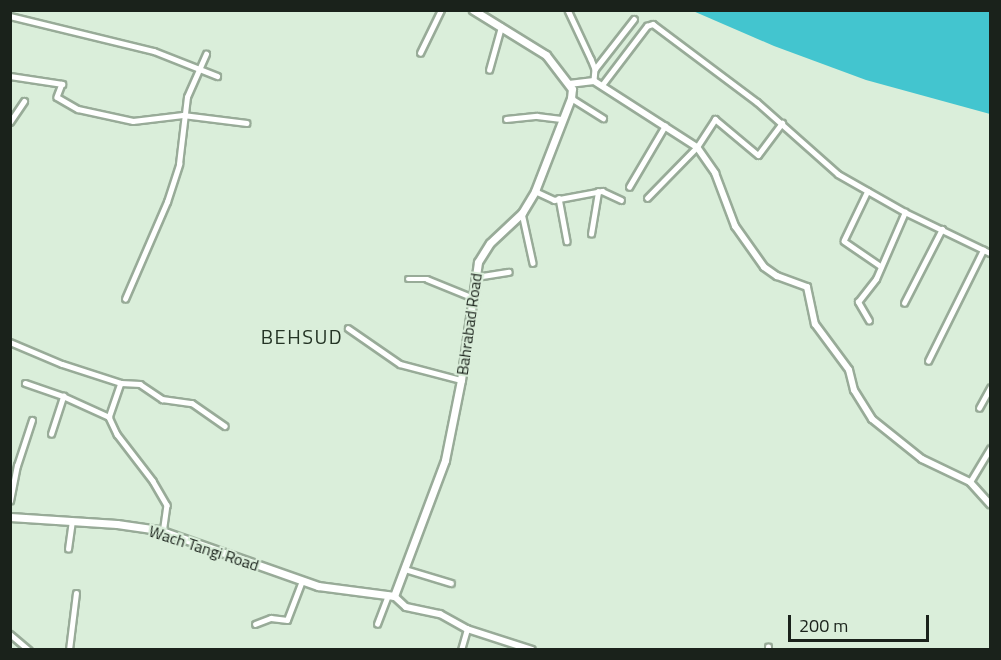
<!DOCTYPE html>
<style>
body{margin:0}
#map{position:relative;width:1001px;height:660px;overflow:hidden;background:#daeeda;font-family:"Titillium Web",sans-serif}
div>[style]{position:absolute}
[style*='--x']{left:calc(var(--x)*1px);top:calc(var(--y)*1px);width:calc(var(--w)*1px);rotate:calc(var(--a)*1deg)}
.water>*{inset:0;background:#43c5cf}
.roads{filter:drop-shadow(2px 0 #98ab98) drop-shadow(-2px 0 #98ab98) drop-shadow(0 2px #98ab98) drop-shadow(0 -2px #98ab98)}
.minor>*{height:4.5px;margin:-2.25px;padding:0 2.25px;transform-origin:2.25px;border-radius:2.25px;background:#fff}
.tertiary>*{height:6px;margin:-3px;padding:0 3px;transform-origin:3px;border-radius:3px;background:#fff}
.secondary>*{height:7px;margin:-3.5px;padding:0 3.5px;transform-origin:3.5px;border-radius:3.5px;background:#fff}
span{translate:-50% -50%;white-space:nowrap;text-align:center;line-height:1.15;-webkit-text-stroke:4.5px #daeeda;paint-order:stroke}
.street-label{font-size:16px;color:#1a221b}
.quarter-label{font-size:20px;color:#243425;letter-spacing:1.5px}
.frame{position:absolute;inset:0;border:12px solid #1a221b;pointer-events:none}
.scale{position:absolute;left:788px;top:615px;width:141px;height:27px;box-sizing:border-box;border:3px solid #1a221b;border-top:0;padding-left:8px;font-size:18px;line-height:21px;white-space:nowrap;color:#1a221b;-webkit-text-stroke:4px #daeeda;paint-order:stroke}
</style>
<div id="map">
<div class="water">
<i style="clip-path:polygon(693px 11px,990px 11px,990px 114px,866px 80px,774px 46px)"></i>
</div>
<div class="roads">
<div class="minor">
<i style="--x:568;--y:10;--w:54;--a:64.9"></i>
<i style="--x:591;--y:59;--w:11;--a:68"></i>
<i style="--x:595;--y:69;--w:12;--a:95"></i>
<i style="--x:10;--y:16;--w:148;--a:13.7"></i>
<i style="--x:154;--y:51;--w:68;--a:21.6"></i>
<i style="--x:420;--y:53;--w:48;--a:-64"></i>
<i style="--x:595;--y:69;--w:63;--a:-52"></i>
<i style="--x:489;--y:70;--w:45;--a:-74.4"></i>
<i style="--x:10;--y:76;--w:53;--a:8.7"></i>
<i style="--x:62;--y:84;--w:14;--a:111"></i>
<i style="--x:57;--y:97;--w:24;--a:30"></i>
<i style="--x:78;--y:109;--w:56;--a:12.3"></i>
<i style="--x:133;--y:121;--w:50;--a:-6.8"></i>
<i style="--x:183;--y:115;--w:64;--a:7.1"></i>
<i style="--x:602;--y:85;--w:74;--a:-52.7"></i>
<i style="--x:647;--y:26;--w:6;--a:-18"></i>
<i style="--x:653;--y:24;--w:130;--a:36.9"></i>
<i style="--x:757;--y:102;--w:108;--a:41.6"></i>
<i style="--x:838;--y:174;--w:77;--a:29.6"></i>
<i style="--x:905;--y:212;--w:94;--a:25.8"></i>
<i style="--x:571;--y:98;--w:38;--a:32"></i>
<i style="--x:506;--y:119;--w:31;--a:-6"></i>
<i style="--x:537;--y:116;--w:26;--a:7"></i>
<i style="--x:10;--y:122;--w:25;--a:-56"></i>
<i style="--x:629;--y:187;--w:71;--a:-59.5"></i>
<i style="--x:535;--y:191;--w:21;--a:25"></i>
<i style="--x:554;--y:200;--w:49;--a:-10.6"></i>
<i style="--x:602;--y:191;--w:21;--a:25"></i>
<i style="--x:868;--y:191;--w:55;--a:115.6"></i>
<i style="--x:844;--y:241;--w:42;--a:34.4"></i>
<i style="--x:559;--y:198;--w:44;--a:79.5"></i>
<i style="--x:647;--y:198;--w:71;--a:-45.6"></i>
<i style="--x:697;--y:147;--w:33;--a:-57"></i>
<i style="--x:715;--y:119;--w:56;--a:39.9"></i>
<i style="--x:758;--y:155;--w:40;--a:-53"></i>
<i style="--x:522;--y:213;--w:51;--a:77.6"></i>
<i style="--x:591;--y:234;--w:43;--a:-80.5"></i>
<i style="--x:476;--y:277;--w:33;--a:-9"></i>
<i style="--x:408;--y:279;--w:19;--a:0"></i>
<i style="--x:427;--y:279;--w:48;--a:22.2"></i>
<i style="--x:125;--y:299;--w:106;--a:-66.6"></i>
<i style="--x:167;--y:202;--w:40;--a:-72"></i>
<i style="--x:179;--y:164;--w:67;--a:-83.2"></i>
<i style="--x:187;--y:97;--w:47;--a:-66.2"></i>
<i style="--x:904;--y:303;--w:83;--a:-62.8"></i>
<i style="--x:869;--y:321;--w:22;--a:-120"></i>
<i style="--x:858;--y:302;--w:29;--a:-52"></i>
<i style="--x:876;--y:279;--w:73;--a:-66.6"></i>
<i style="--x:348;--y:328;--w:63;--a:34.7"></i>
<i style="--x:400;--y:364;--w:63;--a:14.7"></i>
<i style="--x:10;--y:342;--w:56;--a:22.9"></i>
<i style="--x:62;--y:364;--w:62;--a:17.9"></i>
<i style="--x:121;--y:383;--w:36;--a:109"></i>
<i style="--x:109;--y:417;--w:19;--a:65"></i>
<i style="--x:117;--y:434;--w:59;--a:52.5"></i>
<i style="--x:153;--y:481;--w:28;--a:60"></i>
<i style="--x:167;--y:505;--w:27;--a:98"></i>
<i style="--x:928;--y:361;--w:124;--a:-63.6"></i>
<i style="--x:25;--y:383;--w:40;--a:18.9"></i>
<i style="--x:63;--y:396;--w:51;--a:24.5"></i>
<i style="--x:121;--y:383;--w:19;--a:3"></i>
<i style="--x:140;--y:384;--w:27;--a:34"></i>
<i style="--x:162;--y:399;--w:30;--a:8"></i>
<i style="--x:192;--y:403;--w:40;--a:34.9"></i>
<i style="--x:979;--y:408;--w:23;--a:-61"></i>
<i style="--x:51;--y:434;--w:40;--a:-72"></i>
<i style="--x:970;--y:482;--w:39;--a:-59"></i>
<i style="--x:10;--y:501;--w:36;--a:-79"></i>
<i style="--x:17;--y:466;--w:48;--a:-71.9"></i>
<i style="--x:68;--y:549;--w:28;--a:-82"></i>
<i style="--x:405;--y:569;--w:48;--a:16.9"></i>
<i style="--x:255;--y:624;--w:17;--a:-21"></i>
<i style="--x:271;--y:618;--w:16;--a:7"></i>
<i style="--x:287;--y:620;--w:42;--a:-69"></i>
<i style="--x:377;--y:624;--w:31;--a:-69"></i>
<i style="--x:10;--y:634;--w:25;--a:40"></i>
<i style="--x:69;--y:650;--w:57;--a:-83"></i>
<i style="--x:461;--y:650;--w:22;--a:-74"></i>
<i style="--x:768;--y:650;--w:3;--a:-90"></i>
</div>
<div class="tertiary">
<i style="--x:569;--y:84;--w:25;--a:-7"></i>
<i style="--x:594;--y:81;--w:122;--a:32.7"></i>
<i style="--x:697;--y:147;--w:32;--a:55"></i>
<i style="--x:715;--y:173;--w:57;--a:69.3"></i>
<i style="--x:735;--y:226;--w:50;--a:54.7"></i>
<i style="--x:764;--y:267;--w:16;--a:35"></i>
<i style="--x:777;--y:276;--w:32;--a:20"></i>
<i style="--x:807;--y:287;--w:38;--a:78"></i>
<i style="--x:815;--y:324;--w:57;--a:53.5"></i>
<i style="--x:849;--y:370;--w:21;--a:76"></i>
<i style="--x:854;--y:390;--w:34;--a:58"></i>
<i style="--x:872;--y:419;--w:64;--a:38.7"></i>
<i style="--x:922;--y:459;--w:53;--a:25.6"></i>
<i style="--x:970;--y:482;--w:30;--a:48"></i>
<i style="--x:394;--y:596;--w:16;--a:43"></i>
<i style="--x:406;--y:607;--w:35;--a:12"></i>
<i style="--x:440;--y:614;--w:31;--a:29"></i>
<i style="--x:467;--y:629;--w:68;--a:17.9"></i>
</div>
<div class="secondary">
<i style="--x:10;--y:517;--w:107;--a:3.7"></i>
<i style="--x:117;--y:524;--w:42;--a:8.1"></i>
<i style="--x:159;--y:530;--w:169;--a:19.4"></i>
<i style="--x:318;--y:586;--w:77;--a:7.5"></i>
<i style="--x:394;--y:596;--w:145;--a:-69.4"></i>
<i style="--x:445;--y:460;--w:82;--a:-78.7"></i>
<i style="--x:461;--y:380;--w:119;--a:-81.8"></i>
<i style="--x:478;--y:262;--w:22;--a:-58"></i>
<i style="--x:490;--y:243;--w:44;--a:-43.2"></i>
<i style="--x:522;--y:213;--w:26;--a:-59"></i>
<i style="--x:535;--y:191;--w:100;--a:-68.8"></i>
<i style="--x:571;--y:98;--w:9;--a:-84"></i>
<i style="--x:572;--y:89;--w:43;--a:-127.4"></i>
<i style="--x:546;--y:55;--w:86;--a:-148.3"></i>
</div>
</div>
<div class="street-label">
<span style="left:469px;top:324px;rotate:-82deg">Bahrabad Road</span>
<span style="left:204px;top:548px;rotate:18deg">Wach Tangi Road</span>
</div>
<div class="quarter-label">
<span style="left:302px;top:336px">BEHSUD</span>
</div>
<div class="frame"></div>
<div class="scale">200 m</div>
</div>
